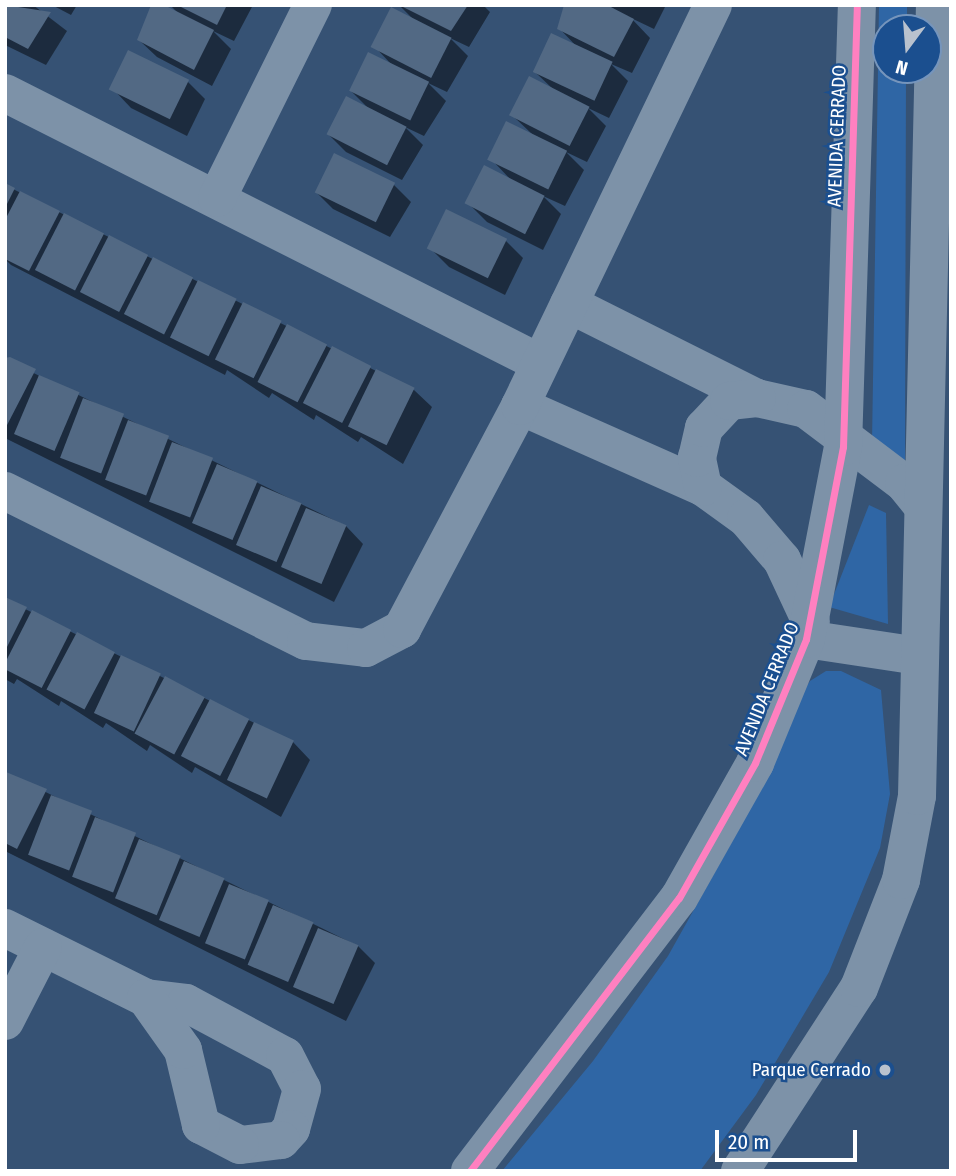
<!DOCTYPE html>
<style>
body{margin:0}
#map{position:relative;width:956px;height:1176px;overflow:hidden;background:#365274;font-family:"Fira Sans Condensed",sans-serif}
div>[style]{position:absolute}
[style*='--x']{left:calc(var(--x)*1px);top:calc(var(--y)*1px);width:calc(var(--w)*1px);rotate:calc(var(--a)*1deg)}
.green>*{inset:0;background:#2f66a5}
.shadow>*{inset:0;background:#0007}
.building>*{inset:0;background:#526984;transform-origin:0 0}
.minor>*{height:38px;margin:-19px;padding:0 19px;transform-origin:19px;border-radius:19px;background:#7d92a8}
.cycleway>*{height:7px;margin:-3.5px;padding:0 3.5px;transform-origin:3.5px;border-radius:3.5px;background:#ff80c0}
.dots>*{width:19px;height:19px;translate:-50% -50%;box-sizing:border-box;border:4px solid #1b4f8f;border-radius:50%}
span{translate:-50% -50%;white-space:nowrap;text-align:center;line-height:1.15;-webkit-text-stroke:5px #1b4f8f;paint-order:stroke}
.street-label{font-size:19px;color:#fff}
.poi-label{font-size:19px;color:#fff}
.right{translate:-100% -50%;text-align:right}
.frame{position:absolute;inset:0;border:7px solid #fff;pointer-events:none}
.north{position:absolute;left:872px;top:14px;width:70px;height:70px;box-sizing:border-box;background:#1b4f8f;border:2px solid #7695bc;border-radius:50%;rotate:196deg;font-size:19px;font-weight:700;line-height:28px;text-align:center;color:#fff}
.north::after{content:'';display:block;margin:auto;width:24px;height:32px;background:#b9c2ce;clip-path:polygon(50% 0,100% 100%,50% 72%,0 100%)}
.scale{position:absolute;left:715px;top:1130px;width:142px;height:32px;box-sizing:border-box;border:4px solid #fff;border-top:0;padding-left:9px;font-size:21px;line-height:24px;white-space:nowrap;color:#fff;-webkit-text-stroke:5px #1b4f8f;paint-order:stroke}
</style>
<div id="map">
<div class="green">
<i style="clip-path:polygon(879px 5px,907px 5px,907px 28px,886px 28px,886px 70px,906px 70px,905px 461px,872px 443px)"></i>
<i style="clip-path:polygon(869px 505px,886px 513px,888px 624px,829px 607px)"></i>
<i style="clip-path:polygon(826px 671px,841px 671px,881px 690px,890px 794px,880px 848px,829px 972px,756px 1095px,700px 1171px,502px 1171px,593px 1061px,668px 956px,739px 829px,797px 701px,810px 681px)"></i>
</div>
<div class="shadow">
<i style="clip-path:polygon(5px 5px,33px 5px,67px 31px,46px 65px,5px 45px)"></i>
<i style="clip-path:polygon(52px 5px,77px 5px,71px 15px)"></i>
<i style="clip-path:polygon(170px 5px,253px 5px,234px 41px,213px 31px,231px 49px,212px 86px,157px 57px,139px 40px,179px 14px)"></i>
<i style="clip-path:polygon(399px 5px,483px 5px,490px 12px,469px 47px,450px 38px,468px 56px,447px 92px,428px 83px,446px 101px,424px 136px,405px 127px,423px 145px,402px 180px,346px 152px,329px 135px,369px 109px,351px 91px,391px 64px,374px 46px,414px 20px)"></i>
<i style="clip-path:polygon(568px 5px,666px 5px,654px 29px,631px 18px,650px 38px,632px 73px,611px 64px,628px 81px,609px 118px,588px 108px,606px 126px,587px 162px,566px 152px,584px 170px,565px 206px,543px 196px,561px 214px,543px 250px,487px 222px,470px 205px,511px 180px,492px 160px,532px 134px,514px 117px,554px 90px,536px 73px,577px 47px,559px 28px)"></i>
<i style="clip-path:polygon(188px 82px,205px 99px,187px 136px,131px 108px,114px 90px)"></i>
<i style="clip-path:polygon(5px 185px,414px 390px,432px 407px,403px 464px,361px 437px,358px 442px,316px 415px,314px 420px,272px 393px,269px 398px,227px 370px,225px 375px,11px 265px,5px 259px)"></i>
<i style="clip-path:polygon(394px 185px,411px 202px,390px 237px,333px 209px,316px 192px)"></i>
<i style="clip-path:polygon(447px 211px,506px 241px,523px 258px,505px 295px,449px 267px,432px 250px)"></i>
<i style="clip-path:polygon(5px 359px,346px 526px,363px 544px,334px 602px,5px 438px)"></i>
<i style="clip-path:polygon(5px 599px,293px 742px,310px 760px,281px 817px,195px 767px,192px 773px,150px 745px,147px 751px,106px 723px,103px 728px,61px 701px,59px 706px,17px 679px,14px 684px,5px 679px)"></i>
<i style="clip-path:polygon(5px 772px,358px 946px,375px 963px,346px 1021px,5px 851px)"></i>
</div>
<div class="building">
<i style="clip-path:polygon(5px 5px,51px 12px,28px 49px,5px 37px)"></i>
<i style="clip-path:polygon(151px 5px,164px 5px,214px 30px,194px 70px,137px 40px)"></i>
<i style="clip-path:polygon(177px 5px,227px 5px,217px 25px)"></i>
<i style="clip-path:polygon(399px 5px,468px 5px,451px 31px)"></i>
<i style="clip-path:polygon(564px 5px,607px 5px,634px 19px,614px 57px,557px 29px)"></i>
<i style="left:391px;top:7px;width:68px;height:45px;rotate:27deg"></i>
<i style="left:551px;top:33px;width:68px;height:43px;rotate:25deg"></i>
<i style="left:128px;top:50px;width:68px;height:44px;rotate:26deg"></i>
<i style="left:368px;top:52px;width:68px;height:43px;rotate:26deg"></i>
<i style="left:529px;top:76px;width:68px;height:44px;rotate:27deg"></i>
<i style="left:346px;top:96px;width:68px;height:43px;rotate:27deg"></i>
<i style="left:506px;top:121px;width:68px;height:43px;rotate:26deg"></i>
<i style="left:334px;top:153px;width:68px;height:44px;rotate:26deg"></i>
<i style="left:484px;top:165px;width:68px;height:43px;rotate:27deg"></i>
<i style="clip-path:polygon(5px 183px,15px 188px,5px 208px)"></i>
<i style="clip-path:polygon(20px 191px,60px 211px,29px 271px,5px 259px,5px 220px)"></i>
<i style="left:446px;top:209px;width:68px;height:44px;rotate:26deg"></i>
<i style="left:64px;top:213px;width:45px;height:64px;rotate:27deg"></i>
<i style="left:109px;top:235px;width:44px;height:64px;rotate:27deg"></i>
<i style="left:153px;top:257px;width:45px;height:64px;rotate:27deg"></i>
<i style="left:198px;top:280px;width:43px;height:64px;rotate:26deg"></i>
<i style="left:243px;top:302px;width:43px;height:64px;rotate:26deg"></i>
<i style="left:287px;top:324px;width:45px;height:65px;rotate:27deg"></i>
<i style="left:332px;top:346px;width:44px;height:64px;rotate:27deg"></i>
<i style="clip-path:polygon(10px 357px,36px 369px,5px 429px,5px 358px)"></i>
<i style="left:376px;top:369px;width:43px;height:64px;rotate:26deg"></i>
<i style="left:39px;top:375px;width:44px;height:64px;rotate:23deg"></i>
<i style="left:83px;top:398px;width:44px;height:64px;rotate:21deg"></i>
<i style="left:128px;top:420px;width:44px;height:64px;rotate:21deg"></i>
<i style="left:172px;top:442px;width:44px;height:64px;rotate:21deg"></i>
<i style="left:217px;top:464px;width:44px;height:64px;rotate:23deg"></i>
<i style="left:261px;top:486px;width:44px;height:64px;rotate:23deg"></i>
<i style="left:306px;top:508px;width:44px;height:64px;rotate:23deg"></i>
<i style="clip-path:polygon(5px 597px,27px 607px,5px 651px)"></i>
<i style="left:32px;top:610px;width:44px;height:65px;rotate:27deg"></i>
<i style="left:77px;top:632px;width:43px;height:65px;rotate:28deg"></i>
<i style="left:121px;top:655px;width:44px;height:64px;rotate:25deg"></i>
<i style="left:165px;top:676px;width:45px;height:65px;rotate:28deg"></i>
<i style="left:210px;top:699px;width:44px;height:64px;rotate:27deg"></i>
<i style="left:254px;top:722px;width:44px;height:64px;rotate:25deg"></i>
<i style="clip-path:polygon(6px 772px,47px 789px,17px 849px,5px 843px)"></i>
<i style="left:51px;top:795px;width:44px;height:64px;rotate:21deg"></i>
<i style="left:95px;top:817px;width:44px;height:64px;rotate:21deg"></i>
<i style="left:139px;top:839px;width:45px;height:64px;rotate:22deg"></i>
<i style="left:184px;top:861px;width:44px;height:64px;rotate:23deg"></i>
<i style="left:229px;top:884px;width:43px;height:64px;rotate:22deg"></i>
<i style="left:273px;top:905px;width:44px;height:65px;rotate:23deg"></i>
<i style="left:318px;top:928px;width:44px;height:64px;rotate:23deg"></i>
</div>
<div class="minor">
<i style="--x:5;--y:93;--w:599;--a:26.78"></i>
<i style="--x:217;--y:198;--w:216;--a:-63.6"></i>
<i style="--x:569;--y:304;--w:210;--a:26.6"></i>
<i style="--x:757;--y:398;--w:50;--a:12.7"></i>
<i style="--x:806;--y:409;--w:123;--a:37.1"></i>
<i style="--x:904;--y:483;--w:28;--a:51"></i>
<i style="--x:520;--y:406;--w:200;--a:23.9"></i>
<i style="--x:703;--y:487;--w:53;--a:35.8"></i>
<i style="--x:746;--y:518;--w:55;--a:49.4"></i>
<i style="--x:782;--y:560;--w:68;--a:64.9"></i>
<i style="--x:703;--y:487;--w:30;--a:-102"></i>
<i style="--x:697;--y:458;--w:31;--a:-77"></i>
<i style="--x:704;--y:428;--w:37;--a:-47"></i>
<i style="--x:729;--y:401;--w:28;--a:-6"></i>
<i style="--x:5;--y:491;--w:336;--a:26.5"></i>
<i style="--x:306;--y:641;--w:60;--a:6.7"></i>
<i style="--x:366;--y:648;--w:41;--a:-27.8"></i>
<i style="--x:402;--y:629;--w:252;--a:-62.1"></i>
<i style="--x:520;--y:406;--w:445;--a:-64.3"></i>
<i style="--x:806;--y:639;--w:114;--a:8.6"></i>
<i style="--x:5;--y:928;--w:157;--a:26.4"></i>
<i style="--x:146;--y:998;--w:40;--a:7.1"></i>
<i style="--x:186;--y:1003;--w:112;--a:28.2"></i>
<i style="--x:285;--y:1056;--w:37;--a:63"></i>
<i style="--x:302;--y:1089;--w:41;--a:105.4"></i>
<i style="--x:291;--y:1129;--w:15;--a:132"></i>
<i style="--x:281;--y:1140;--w:41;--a:173"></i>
<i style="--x:240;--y:1145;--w:44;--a:-152.9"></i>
<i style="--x:201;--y:1125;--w:77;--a:-103.5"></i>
<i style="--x:183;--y:1050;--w:64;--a:-125.4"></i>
<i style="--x:5;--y:1021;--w:83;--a:-62.8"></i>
<i style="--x:470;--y:1171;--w:344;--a:-52.6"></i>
<i style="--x:679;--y:898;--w:155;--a:-60.6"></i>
<i style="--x:755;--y:763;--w:134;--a:-67.6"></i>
<i style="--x:806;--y:639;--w:196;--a:-79.1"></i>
<i style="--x:843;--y:447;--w:442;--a:-88.2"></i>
<i style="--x:740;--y:1171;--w:218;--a:-57"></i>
<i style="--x:859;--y:988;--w:116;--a:-68.7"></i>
<i style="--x:901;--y:880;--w:86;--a:-79.2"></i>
<i style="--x:917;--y:796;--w:791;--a:-88.7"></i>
</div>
<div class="cycleway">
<i style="--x:470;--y:1171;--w:344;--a:-52.6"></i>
<i style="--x:679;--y:898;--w:155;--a:-60.6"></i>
<i style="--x:755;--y:763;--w:134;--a:-67.6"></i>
<i style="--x:806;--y:639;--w:196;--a:-79.1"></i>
<i style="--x:843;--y:447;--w:442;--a:-88.2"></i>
</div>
<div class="dots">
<i style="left:885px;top:1070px;background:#b9c2ce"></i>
</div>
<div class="street-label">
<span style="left:837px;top:136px;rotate:-88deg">AVENIDA CERRADO</span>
<span style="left:767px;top:689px;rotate:-68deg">AVENIDA CERRADO</span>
</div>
<div class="poi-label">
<span class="right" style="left:871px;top:1070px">Parque Cerrado</span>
</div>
<div class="frame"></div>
<div class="north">N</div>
<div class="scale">20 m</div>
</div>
